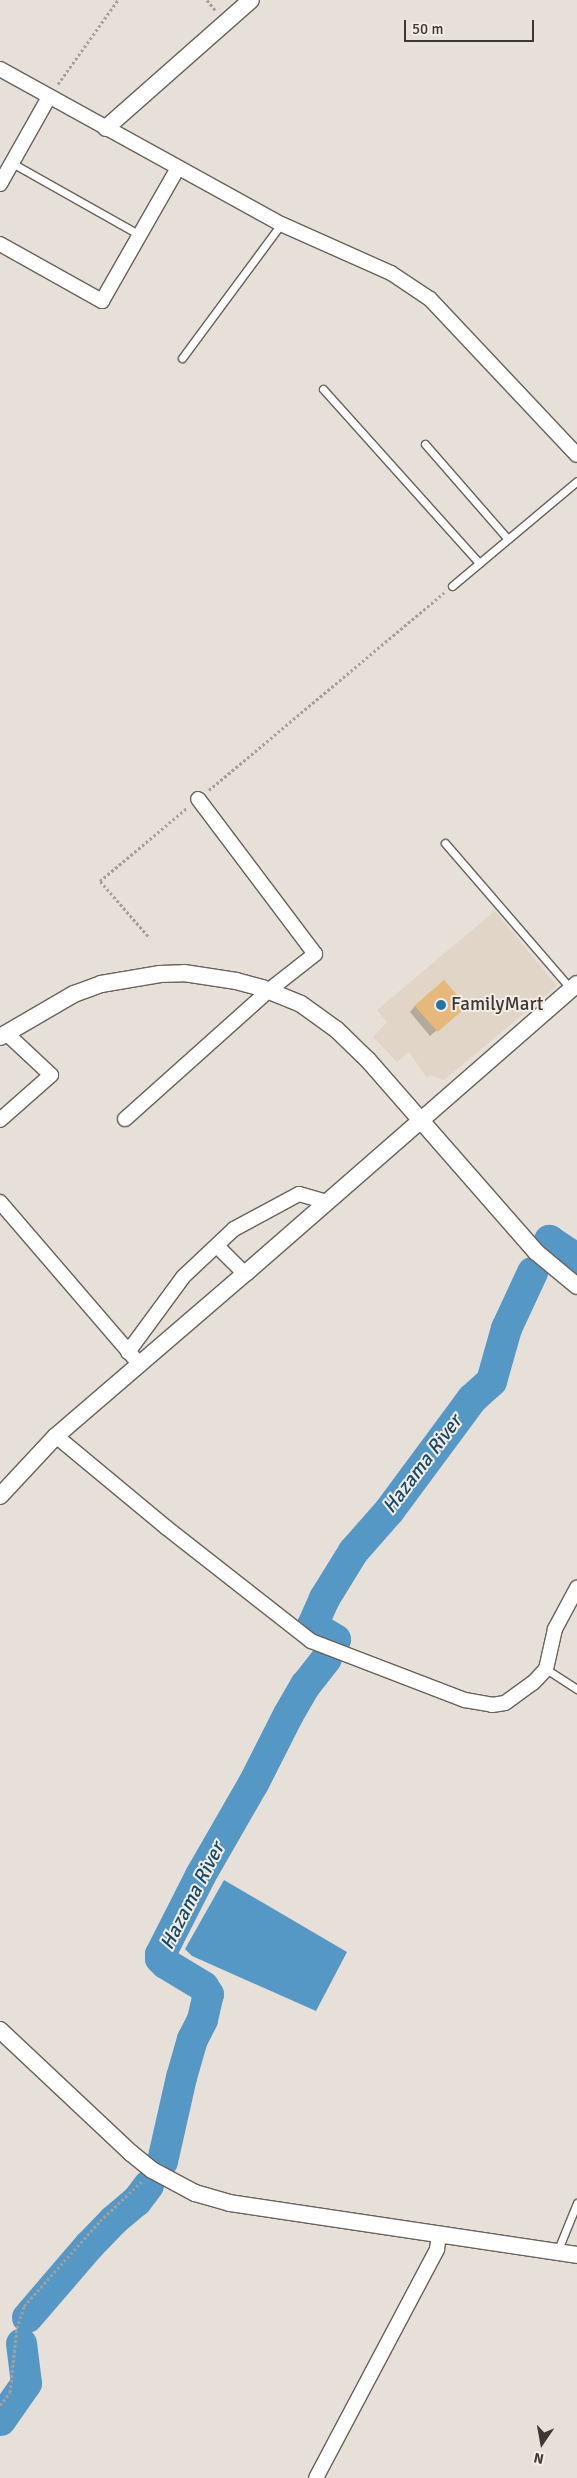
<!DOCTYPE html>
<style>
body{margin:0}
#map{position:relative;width:577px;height:2478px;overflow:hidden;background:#e7e0d8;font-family:Signika,sans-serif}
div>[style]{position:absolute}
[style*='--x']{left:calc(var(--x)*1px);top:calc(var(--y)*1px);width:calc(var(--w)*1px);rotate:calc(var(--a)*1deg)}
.built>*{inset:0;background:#e0d5c6}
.water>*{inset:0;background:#5698c5}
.shadow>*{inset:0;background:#0003}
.river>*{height:31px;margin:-15.5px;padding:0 15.5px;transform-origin:15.5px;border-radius:15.5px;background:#5698c5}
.building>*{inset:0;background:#e7b87b;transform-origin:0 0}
.path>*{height:3px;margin-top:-1.5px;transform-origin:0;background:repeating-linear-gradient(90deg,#a49f99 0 2.5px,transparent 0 5px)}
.roads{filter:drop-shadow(1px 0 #68625b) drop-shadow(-1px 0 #68625b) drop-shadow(0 1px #68625b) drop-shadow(0 -1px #68625b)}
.service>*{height:7px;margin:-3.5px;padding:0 3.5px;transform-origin:3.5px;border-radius:3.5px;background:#fff}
.minor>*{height:14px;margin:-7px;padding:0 7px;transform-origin:7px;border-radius:7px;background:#fff}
.tertiary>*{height:16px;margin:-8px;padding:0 8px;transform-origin:8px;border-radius:8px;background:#fff}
.dots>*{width:14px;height:14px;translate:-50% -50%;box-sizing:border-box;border:2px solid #f4ede5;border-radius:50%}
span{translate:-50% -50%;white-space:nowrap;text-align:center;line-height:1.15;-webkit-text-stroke:4px #f4ede5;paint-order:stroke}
.poi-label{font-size:19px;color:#3b3835}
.left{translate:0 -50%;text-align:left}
.water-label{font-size:20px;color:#154968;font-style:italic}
.north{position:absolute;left:517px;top:2418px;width:50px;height:50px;-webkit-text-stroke:4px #f4ede5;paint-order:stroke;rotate:192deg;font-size:14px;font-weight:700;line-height:20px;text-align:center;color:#3b3835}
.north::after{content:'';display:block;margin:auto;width:18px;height:22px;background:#3b3835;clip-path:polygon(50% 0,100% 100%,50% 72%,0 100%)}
.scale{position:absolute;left:404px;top:20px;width:130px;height:22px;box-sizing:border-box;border:2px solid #3b3835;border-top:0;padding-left:6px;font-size:15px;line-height:18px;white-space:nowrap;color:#3b3835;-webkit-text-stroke:4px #f4ede5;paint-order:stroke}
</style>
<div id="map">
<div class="built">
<i style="clip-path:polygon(495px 911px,557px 986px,444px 1080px,431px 1075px,427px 1078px,409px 1052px,397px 1062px,373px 1037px,387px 1022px,377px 1010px)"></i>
</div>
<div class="water">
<i style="clip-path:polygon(224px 1880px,347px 1952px,316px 2011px,192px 1956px,185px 1949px)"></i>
</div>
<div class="shadow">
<i style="clip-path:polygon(415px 1006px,459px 1011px,430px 1036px,410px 1012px)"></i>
</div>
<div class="river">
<i style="--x:546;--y:1246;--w:7;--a:-63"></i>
<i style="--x:549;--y:1240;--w:34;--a:34"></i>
<i style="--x:334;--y:1641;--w:2;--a:-63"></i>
<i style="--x:335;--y:1639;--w:27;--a:-149"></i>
<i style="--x:312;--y:1625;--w:30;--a:-66"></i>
<i style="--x:324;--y:1598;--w:55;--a:-58.3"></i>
<i style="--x:353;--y:1551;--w:55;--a:-48.7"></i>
<i style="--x:389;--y:1510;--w:139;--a:-53.5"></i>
<i style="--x:472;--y:1398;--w:25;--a:-42"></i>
<i style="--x:491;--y:1381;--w:55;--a:-74.2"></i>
<i style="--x:506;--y:1328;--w:62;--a:-65.1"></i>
<i style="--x:162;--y:2161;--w:86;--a:-77.3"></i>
<i style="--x:181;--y:2077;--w:40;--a:-74"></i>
<i style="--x:192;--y:2039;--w:22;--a:-63"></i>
<i style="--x:202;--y:2019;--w:26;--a:-77"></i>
<i style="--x:208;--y:1994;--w:9;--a:-122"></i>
<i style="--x:203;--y:1986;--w:44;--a:-148.8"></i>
<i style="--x:165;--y:1963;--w:7;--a:-135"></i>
<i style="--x:160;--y:1958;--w:4;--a:-90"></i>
<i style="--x:160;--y:1954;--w:89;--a:-63.1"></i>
<i style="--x:200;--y:1875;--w:106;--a:-60.1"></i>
<i style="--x:253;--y:1783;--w:77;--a:-63.1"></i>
<i style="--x:288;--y:1714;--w:34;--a:-60"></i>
<i style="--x:305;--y:1685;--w:34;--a:-52"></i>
<i style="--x:27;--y:2317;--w:95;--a:-49.3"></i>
<i style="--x:89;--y:2245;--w:35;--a:-46"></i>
<i style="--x:113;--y:2220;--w:30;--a:-40"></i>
<i style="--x:136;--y:2201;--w:20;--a:-53"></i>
<i style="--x:0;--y:2420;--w:45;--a:-54.9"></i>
<i style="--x:26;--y:2383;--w:40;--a:-97.1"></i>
</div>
<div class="building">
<i style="left:444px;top:980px;width:35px;height:39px;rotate:49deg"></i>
</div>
<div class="path">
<i style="--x:207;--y:0;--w:13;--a:51"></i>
<i style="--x:58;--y:84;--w:103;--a:-54.5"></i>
<i style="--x:209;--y:790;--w:307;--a:-40"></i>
<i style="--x:148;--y:936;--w:73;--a:-131.1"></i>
<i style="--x:100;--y:881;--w:114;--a:-40"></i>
<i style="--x:0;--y:2405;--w:16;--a:-52"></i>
<i style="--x:10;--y:2392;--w:64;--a:-83.8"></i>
<i style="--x:17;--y:2328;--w:23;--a:-72"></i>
<i style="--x:24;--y:2306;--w:114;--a:-48.2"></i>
<i style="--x:100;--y:2221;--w:57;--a:-43.6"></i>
</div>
<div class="roads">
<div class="service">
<i style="--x:12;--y:163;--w:147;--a:29.4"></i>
<i style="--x:182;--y:358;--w:167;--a:-53.5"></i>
<i style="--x:323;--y:389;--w:234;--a:48.1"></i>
<i style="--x:425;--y:444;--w:126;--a:48.9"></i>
<i style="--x:452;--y:586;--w:163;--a:-40"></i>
<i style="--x:445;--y:843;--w:193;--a:49.2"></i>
<i style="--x:546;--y:1669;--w:37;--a:33"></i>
<i style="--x:557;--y:2252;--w:53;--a:-67.8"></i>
</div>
<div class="minor">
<i style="--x:0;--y:69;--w:321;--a:28.9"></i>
<i style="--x:281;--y:224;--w:120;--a:24"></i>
<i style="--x:391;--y:273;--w:47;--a:33.7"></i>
<i style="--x:430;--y:299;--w:214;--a:46.7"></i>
<i style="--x:0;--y:184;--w:100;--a:-60.6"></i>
<i style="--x:0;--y:244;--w:117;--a:29.2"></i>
<i style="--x:102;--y:301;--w:153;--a:-60.3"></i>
<i style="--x:125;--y:1119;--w:192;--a:-41.8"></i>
<i style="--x:268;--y:991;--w:60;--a:-38.2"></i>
<i style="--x:315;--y:954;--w:194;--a:-127"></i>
<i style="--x:0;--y:1120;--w:68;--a:-41.4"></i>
<i style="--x:51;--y:1075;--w:62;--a:-137"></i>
<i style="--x:0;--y:1202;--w:206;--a:49.3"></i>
<i style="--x:217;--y:1246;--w:40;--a:45"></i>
<i style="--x:128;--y:1352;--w:93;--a:-53.7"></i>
<i style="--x:183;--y:1277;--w:70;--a:-43.3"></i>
<i style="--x:234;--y:1229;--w:74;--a:-28.3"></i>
<i style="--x:299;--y:1194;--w:29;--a:16"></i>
<i style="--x:56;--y:1436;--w:144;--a:39.7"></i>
<i style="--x:167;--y:1528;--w:183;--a:38.1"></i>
<i style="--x:311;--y:1641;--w:165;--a:21"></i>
<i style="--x:465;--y:1700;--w:27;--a:10"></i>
<i style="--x:492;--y:1705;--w:13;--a:-9"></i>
<i style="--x:505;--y:1703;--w:34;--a:-36"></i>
<i style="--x:533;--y:1683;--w:19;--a:-47"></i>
<i style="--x:546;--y:1669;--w:41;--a:-77.3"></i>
<i style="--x:555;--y:1629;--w:47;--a:-61.8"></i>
<i style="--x:316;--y:2478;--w:259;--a:-62.1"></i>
<i style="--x:437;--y:2249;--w:14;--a:-82"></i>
</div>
<div class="tertiary">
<i style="--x:106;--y:128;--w:193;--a:-41.4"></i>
<i style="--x:0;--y:1037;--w:86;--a:-30.2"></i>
<i style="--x:74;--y:994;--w:29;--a:-20"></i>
<i style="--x:101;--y:984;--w:60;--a:-9.6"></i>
<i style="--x:160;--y:974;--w:24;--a:-2"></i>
<i style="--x:184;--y:973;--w:53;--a:8.7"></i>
<i style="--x:236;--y:981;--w:27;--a:15"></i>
<i style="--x:262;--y:988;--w:42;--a:22.3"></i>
<i style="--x:301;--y:1004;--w:44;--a:35.8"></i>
<i style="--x:337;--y:1030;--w:43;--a:44.1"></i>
<i style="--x:368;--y:1060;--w:255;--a:48.8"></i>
<i style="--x:536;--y:1252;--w:53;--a:39.7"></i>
<i style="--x:0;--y:1496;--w:82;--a:-47"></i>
<i style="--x:56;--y:1436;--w:252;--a:-40.7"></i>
<i style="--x:247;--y:1272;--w:438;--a:-41.1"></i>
<i style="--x:0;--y:2030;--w:180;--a:43.2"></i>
<i style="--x:131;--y:2153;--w:27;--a:39"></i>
<i style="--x:152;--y:2170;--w:49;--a:28.1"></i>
<i style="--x:195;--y:2193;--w:36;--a:16"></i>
<i style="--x:230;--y:2203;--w:351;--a:8.5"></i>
</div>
</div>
<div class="dots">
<i style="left:441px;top:1005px;background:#2174a5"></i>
</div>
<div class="poi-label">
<span class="left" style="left:451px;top:1005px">FamilyMart</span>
</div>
<div class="water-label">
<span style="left:422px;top:1464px;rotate:-53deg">Hazama River</span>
<span style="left:192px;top:1896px;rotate:-63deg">Hazama River</span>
</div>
<div class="north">N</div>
<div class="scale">50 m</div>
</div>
